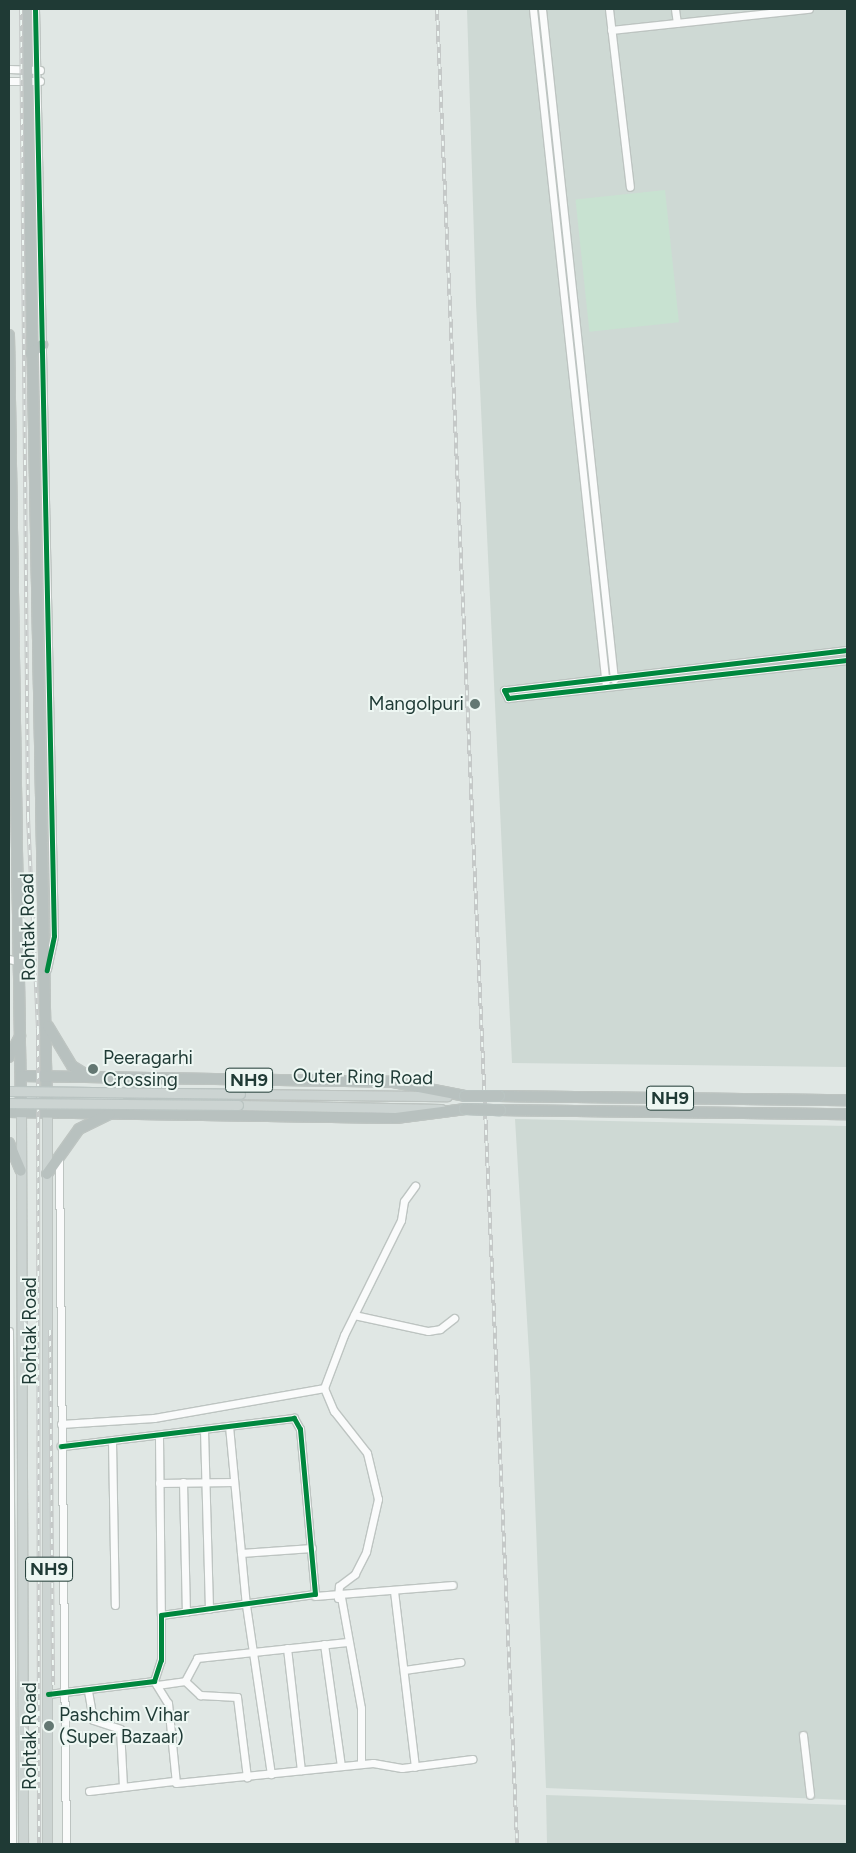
<!DOCTYPE html>
<style>
body{margin:0}
#map{position:relative;width:856px;height:1853px;overflow:hidden;background:#e0e7e4;font-family:Figtree,sans-serif}
div>[style]{position:absolute}
[style*='--x']{left:calc(var(--x)*1px);top:calc(var(--y)*1px);width:calc(var(--w)*1px);rotate:calc(var(--a)*1deg)}
.built>*{inset:0;background:#ced9d4}
.green>*{inset:0;background:#c8e2d1;transform-origin:0 0}
.roads{filter:drop-shadow(1px 0 #bdc4c1) drop-shadow(-1px 0 #bdc4c1) drop-shadow(0 1px #bdc4c1) drop-shadow(0 -1px #bdc4c1)}
.minor>*{height:7px;margin:-3.5px;padding:0 3.5px;transform-origin:3.5px;border-radius:3.5px;background:#fafbfb}
.major>*{height:9px;margin:-4.5px;padding:0 4.5px;transform-origin:4.5px;border-radius:4.5px;background:#ccd4d2}
.highway>*{height:10px;margin:-5px;padding:0 5px;transform-origin:5px;border-radius:5px;background:#b8c1bf}
.rail>*{height:4px;margin-top:-2px;transform-origin:0;background:repeating-linear-gradient(90deg,#eef7f3 0 5.5px,#c5c9c8 0 11px);box-sizing:border-box;border-block:1px solid #c5c9c8}
.bridges{filter:drop-shadow(1px 0 #bac4c2) drop-shadow(-1px 0 #bac4c2) drop-shadow(0 1px #bac4c2) drop-shadow(0 -1px #bac4c2)}
.major-bridge>*{height:9px;margin:-4.5px;padding:0 4.5px;transform-origin:4.5px;border-radius:4.5px;background:#ccd4d2}
.highway-bridge>*{height:10px;margin:-5px;padding:0 5px;transform-origin:5px;border-radius:5px;background:#b8c1bf}
.cycleway>*{height:5px;margin:-2.5px;padding:0 2.5px;transform-origin:2.5px;border-radius:2.5px;background:#00873e}
.dots>*{width:14px;height:14px;translate:-50% -50%;box-sizing:border-box;border:2px solid #eef7f3;border-radius:50%}
span{translate:-50% -50%;white-space:nowrap;text-align:center;line-height:1.15;-webkit-text-stroke:4px #eef7f3;paint-order:stroke}
.shield-label span{padding:1px 4px;background:#eef7f3;border:1px solid;border-radius:4px;-webkit-text-stroke-width:0}
.shield-label{font-size:18px;color:#1f3a35;font-weight:700}
.poi-label{font-size:19px;color:#1f3a35}
.right{translate:-100% -50%;text-align:right}
.left{translate:0 -50%;text-align:left}
.street-label{font-size:19px;color:#1f3a35}
.frame{position:absolute;inset:0;border:10px solid #1f3a35;pointer-events:none}
</style>
<div id="map">
<div class="built">
<i style="clip-path:polygon(467px 9px,847px 9px,847px 1067px,512px 1063px,476px 303px)"></i>
<i style="clip-path:polygon(515px 1119px,847px 1126px,847px 1800px,546px 1788px,530px 1370px)"></i>
<i style="clip-path:polygon(546px 1795px,847px 1805px,847px 1844px,547px 1844px)"></i>
</div>
<div class="green">
<i style="left:665px;top:190px;width:133px;height:90px;rotate:84deg"></i>
</div>
<div class="roads">
<div class="minor">
<i style="--x:35;--y:9;--w:927;--a:88.83"></i>
<i style="--x:54;--y:936;--w:34;--a:102"></i>
<i style="--x:533;--y:9;--w:681;--a:83.85"></i>
<i style="--x:542;--y:9;--w:674;--a:83.87"></i>
<i style="--x:609;--y:9;--w:179;--a:83.3"></i>
<i style="--x:675;--y:9;--w:14;--a:82"></i>
<i style="--x:611;--y:30;--w:199;--a:-6.1"></i>
<i style="--x:9;--y:69;--w:31;--a:2"></i>
<i style="--x:9;--y:81;--w:31;--a:0"></i>
<i style="--x:847;--y:650;--w:345;--a:173.3"></i>
<i style="--x:504;--y:690;--w:9;--a:63"></i>
<i style="--x:508;--y:698;--w:341;--a:-6.4"></i>
<i style="--x:9;--y:959;--w:12;--a:14"></i>
<i style="--x:59;--y:1157;--w:687;--a:89.42"></i>
<i style="--x:354;--y:1315;--w:76;--a:12.2"></i>
<i style="--x:428;--y:1331;--w:12;--a:-9"></i>
<i style="--x:440;--y:1329;--w:18;--a:-38"></i>
<i style="--x:9;--y:1331;--w:513;--a:89.66"></i>
<i style="--x:324;--y:1388;--w:25;--a:67"></i>
<i style="--x:334;--y:1411;--w:53;--a:51.8"></i>
<i style="--x:367;--y:1453;--w:47;--a:76.6"></i>
<i style="--x:378;--y:1499;--w:54;--a:102.8"></i>
<i style="--x:366;--y:1552;--w:25;--a:117"></i>
<i style="--x:355;--y:1574;--w:20;--a:143"></i>
<i style="--x:339;--y:1586;--w:12;--a:95"></i>
<i style="--x:61;--y:1424;--w:93;--a:-3.7"></i>
<i style="--x:154;--y:1418;--w:173;--a:-10"></i>
<i style="--x:324;--y:1388;--w:57;--a:-69.3"></i>
<i style="--x:344;--y:1335;--w:128;--a:-63.6"></i>
<i style="--x:401;--y:1220;--w:19;--a:-81"></i>
<i style="--x:404;--y:1201;--w:19;--a:-54"></i>
<i style="--x:229;--y:1426;--w:180;--a:84.6"></i>
<i style="--x:246;--y:1605;--w:171;--a:81.6"></i>
<i style="--x:204;--y:1430;--w:179;--a:88.4"></i>
<i style="--x:159;--y:1437;--w:178;--a:89.4"></i>
<i style="--x:112;--y:1441;--w:164;--a:89"></i>
<i style="--x:183;--y:1482;--w:130;--a:88.7"></i>
<i style="--x:159;--y:1483;--w:75;--a:-0.8"></i>
<i style="--x:241;--y:1553;--w:71;--a:-4"></i>
<i style="--x:394;--y:1591;--w:177;--a:83.2"></i>
<i style="--x:315;--y:1596;--w:138;--a:-4.6"></i>
<i style="--x:341;--y:1597;--w:113;--a:79.8"></i>
<i style="--x:361;--y:1708;--w:56;--a:90"></i>
<i style="--x:324;--y:1644;--w:123;--a:82.1"></i>
<i style="--x:287;--y:1648;--w:123;--a:83.5"></i>
<i style="--x:404;--y:1670;--w:57;--a:-8.1"></i>
<i style="--x:154;--y:1681;--w:26;--a:58"></i>
<i style="--x:168;--y:1703;--w:80;--a:84.3"></i>
<i style="--x:176;--y:1783;--w:198;--a:-5.8"></i>
<i style="--x:373;--y:1763;--w:29;--a:10"></i>
<i style="--x:402;--y:1768;--w:71;--a:-7.3"></i>
<i style="--x:185;--y:1681;--w:21;--a:43"></i>
<i style="--x:200;--y:1695;--w:37;--a:3"></i>
<i style="--x:237;--y:1697;--w:81;--a:82.9"></i>
<i style="--x:157;--y:1685;--w:28;--a:-8"></i>
<i style="--x:185;--y:1681;--w:26;--a:-62"></i>
<i style="--x:197;--y:1658;--w:151;--a:-6.1"></i>
<i style="--x:88;--y:1691;--w:29;--a:80"></i>
<i style="--x:93;--y:1720;--w:28;--a:18"></i>
<i style="--x:120;--y:1729;--w:57;--a:87"></i>
<i style="--x:48;--y:1694;--w:107;--a:-7"></i>
<i style="--x:154;--y:1681;--w:22;--a:-72"></i>
<i style="--x:161;--y:1660;--w:45;--a:-90"></i>
<i style="--x:161;--y:1615;--w:155;--a:-7.8"></i>
<i style="--x:315;--y:1594;--w:166;--a:-95.2"></i>
<i style="--x:300;--y:1429;--w:13;--a:-119"></i>
<i style="--x:294;--y:1418;--w:235;--a:173.1"></i>
<i style="--x:803;--y:1735;--w:60;--a:83.3"></i>
<i style="--x:89;--y:1791;--w:85;--a:-6.8"></i>
</div>
<div class="major">
<i style="--x:240;--y:1094;--w:207;--a:0.6"></i>
<i style="--x:238;--y:1105;--w:203;--a:1.1"></i>
<i style="--x:21;--y:1111;--w:733;--a:89.84"></i>
<i style="--x:47;--y:1111;--w:733;--a:90"></i>
</div>
<div class="highway">
<i style="--x:26;--y:9;--w:1102;--a:88.91"></i>
<i style="--x:9;--y:335;--w:776;--a:89.11"></i>
<i style="--x:31;--y:353;--w:14;--a:-36"></i>
<i style="--x:48;--y:1026;--w:47;--a:59"></i>
<i style="--x:72;--y:1066;--w:19;--a:32"></i>
<i style="--x:9;--y:1057;--w:24;--a:-62"></i>
<i style="--x:21;--y:1076;--w:372;--a:0.9"></i>
<i style="--x:393;--y:1082;--w:73;--a:11"></i>
<i style="--x:499;--y:1096;--w:348;--a:0.7"></i>
<i style="--x:500;--y:1110;--w:347;--a:0.7"></i>
<i style="--x:129;--y:1111;--w:33;--a:-88"></i>
<i style="--x:9;--y:1112;--w:387;--a:0.9"></i>
<i style="--x:396;--y:1118;--w:70;--a:-7.4"></i>
<i style="--x:9;--y:1143;--w:30;--a:67"></i>
<i style="--x:47;--y:1174;--w:55;--a:-54.6"></i>
<i style="--x:79;--y:1129;--w:34;--a:-26"></i>
</div>
</div>
<div class="rail">
<i style="--x:21;--y:9;--w:808;--a:89.5"></i>
<i style="--x:28;--y:817;--w:212;--a:87.3"></i>
<i style="--x:38;--y:1029;--w:815;--a:89.93"></i>
<i style="--x:437;--y:9;--w:1837;--a:87.5"></i>
<i style="--x:50;--y:1330;--w:355;--a:89.5"></i>
</div>
<div class="bridges">
<div class="major-bridge">
<i style="--x:9;--y:1091;--w:231;--a:0.7"></i>
<i style="--x:9;--y:1103;--w:229;--a:0.5"></i>
</div>
<div class="highway-bridge">
<i style="--x:465;--y:1096;--w:34;--a:0"></i>
<i style="--x:465;--y:1109;--w:35;--a:2"></i>
</div>
</div>
<div class="cycleway">
<i style="--x:35;--y:9;--w:927;--a:88.83"></i>
<i style="--x:54;--y:936;--w:35;--a:102"></i>
<i style="--x:847;--y:650;--w:345;--a:173.3"></i>
<i style="--x:504;--y:690;--w:9;--a:63"></i>
<i style="--x:508;--y:698;--w:341;--a:-6.4"></i>
<i style="--x:48;--y:1694;--w:107;--a:-7"></i>
<i style="--x:154;--y:1681;--w:22;--a:-72"></i>
<i style="--x:161;--y:1660;--w:45;--a:-90"></i>
<i style="--x:161;--y:1615;--w:155;--a:-7.8"></i>
<i style="--x:315;--y:1594;--w:166;--a:-95.2"></i>
<i style="--x:300;--y:1429;--w:13;--a:-119"></i>
<i style="--x:294;--y:1418;--w:235;--a:173.1"></i>
</div>
<div class="dots">
<i style="left:475px;top:704px;background:#637772"></i>
<i style="left:93px;top:1069px;background:#637772"></i>
<i style="left:49px;top:1726px;background:#637772"></i>
</div>
<div class="shield-label">
<span style="left:249px;top:1080px">NH9</span>
<span style="left:670px;top:1098px">NH9</span>
<span style="left:49px;top:1569px">NH9</span>
</div>
<div class="poi-label">
<span class="right" style="left:464px;top:704px">Mangolpuri</span>
<span class="left" style="left:103px;top:1069px">Peeragarhi<br>Crossing</span>
<span class="left" style="left:59px;top:1726px">Pashchim Vihar<br>(Super Bazaar)</span>
</div>
<div class="street-label">
<span style="left:28px;top:927px;rotate:-91deg">Rohtak Road</span>
<span style="left:363px;top:1077px;rotate:1deg">Outer Ring Road</span>
<span style="left:30px;top:1331px;rotate:-90deg">Rohtak Road</span>
<span style="left:30px;top:1736px;rotate:-90deg">Rohtak Road</span>
</div>
<div class="frame"></div>
</div>
